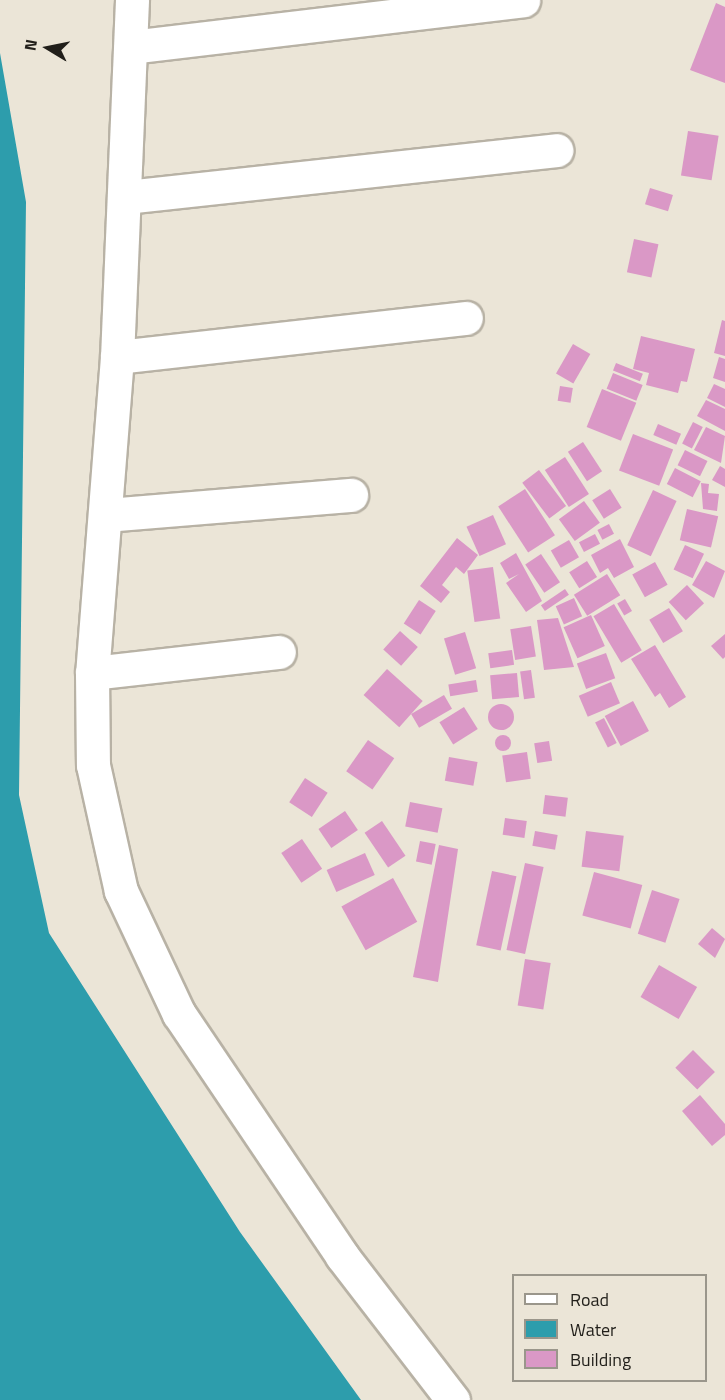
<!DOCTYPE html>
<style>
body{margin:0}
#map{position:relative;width:725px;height:1400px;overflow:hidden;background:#ebe5d7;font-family:"Titillium Web",sans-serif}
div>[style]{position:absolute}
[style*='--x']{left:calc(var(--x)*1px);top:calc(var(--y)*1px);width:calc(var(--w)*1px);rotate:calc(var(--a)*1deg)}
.water>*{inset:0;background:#2d9dac}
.building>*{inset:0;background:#da98c6;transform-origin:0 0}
.round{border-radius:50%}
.roads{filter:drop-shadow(2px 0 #b8b2a5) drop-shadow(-2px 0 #b8b2a5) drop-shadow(0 2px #b8b2a5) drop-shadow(0 -2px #b8b2a5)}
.minor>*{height:33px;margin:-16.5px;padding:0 16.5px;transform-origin:16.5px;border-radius:16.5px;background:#fff}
.tertiary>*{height:33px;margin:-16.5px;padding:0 16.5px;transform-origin:16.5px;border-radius:16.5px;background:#fff}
span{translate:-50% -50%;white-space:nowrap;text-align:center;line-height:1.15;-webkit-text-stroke:4.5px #ebe5d7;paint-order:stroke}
.legend{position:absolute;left:512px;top:1274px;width:195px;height:108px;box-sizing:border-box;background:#ebe5d7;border:2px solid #9a968b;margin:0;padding:8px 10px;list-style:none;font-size:18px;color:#211f1a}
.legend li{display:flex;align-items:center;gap:12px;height:30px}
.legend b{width:30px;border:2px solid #9a968b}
.north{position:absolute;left:18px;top:18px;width:60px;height:60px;-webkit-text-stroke:4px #ebe5d7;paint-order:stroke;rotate:280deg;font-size:16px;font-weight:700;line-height:24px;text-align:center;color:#211f1a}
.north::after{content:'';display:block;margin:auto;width:21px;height:27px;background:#211f1a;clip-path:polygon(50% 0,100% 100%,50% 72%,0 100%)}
</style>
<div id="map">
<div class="water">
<i style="clip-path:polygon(0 53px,26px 202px,19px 795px,49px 933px,240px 1232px,361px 1400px,0 1400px)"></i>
</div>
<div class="building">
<i style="clip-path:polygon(716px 3px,725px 7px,725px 83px,690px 70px)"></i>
<i style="left:688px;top:131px;width:31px;height:45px;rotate:9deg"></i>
<i style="left:650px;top:188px;width:24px;height:17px;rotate:17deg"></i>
<i style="left:634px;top:239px;width:25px;height:34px;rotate:12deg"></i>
<i style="clip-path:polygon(722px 320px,725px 321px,725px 356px,714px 353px)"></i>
<i style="clip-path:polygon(641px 336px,695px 349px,687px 382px,681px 381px,678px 393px,646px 385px,649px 373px,633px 369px)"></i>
<i style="left:573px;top:344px;width:20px;height:34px;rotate:30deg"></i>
<i style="clip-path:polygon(719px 357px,725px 359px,725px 382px,713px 378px)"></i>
<i style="left:616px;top:363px;width:29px;height:8px;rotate:22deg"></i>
<i style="left:613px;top:373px;width:32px;height:17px;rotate:22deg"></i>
<i style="clip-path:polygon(714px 384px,725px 389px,725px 407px,707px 398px)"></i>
<i style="left:560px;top:386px;width:13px;height:15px;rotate:9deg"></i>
<i style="left:602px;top:389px;width:37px;height:41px;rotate:22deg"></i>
<i style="clip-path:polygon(706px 400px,725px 409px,725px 431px,697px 416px)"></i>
<i style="left:693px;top:422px;width:11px;height:24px;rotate:27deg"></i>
<i style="left:658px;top:424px;width:25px;height:12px;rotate:23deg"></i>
<i style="clip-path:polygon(706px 427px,725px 436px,721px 463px,694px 450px)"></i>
<i style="left:633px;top:434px;width:43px;height:39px;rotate:21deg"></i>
<i style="left:583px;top:442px;width:35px;height:18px;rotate:57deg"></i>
<i style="left:685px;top:450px;width:25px;height:17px;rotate:26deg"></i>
<i style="left:565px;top:457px;width:44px;height:24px;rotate:57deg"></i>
<i style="clip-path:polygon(720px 466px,725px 469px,725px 487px,712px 480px)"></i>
<i style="left:675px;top:468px;width:29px;height:18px;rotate:27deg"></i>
<i style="left:539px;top:470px;width:45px;height:21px;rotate:53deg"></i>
<i style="clip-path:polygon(701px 483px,709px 484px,708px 493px,719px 494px,717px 511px,703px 509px)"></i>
<i style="left:525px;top:489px;width:55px;height:32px;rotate:57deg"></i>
<i style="left:610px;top:489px;width:22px;height:21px;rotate:58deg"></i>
<i style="left:653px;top:490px;width:26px;height:61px;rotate:25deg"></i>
<i style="left:584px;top:501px;width:27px;height:31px;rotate:54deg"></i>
<i style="left:687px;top:509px;width:32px;height:32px;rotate:13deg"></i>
<i style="left:493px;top:515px;width:32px;height:29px;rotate:66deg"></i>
<i style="left:609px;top:524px;width:11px;height:13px;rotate:63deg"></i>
<i style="left:595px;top:534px;width:11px;height:18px;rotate:63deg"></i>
<i style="clip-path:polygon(457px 538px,478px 555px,464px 574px,456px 567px,442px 585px,450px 592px,441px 603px,420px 586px)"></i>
<i style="clip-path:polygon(620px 539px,634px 567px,614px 578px,608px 568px,600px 573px,591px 555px)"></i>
<i style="left:569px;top:540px;width:20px;height:21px;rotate:60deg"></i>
<i style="left:685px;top:545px;width:21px;height:27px;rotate:25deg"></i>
<i style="clip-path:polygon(516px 553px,542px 601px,526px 612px,506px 583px,519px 574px,509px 579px,500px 563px)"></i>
<i style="left:541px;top:554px;width:34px;height:19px;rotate:56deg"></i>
<i style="left:587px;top:561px;width:19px;height:21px;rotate:58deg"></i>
<i style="clip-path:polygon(706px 561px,725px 571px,714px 598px,692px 585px)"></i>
<i style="left:655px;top:562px;width:26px;height:26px;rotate:61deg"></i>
<i style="left:493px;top:567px;width:52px;height:26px;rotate:82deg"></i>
<i style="left:607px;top:574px;width:25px;height:39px;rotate:58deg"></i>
<i style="left:687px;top:585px;width:25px;height:25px;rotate:47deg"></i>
<i style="left:565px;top:589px;width:7px;height:29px;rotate:56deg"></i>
<i style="left:574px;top:598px;width:20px;height:20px;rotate:66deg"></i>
<i style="left:625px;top:599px;width:14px;height:9px;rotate:60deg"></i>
<i style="left:419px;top:600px;width:20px;height:28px;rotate:33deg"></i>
<i style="left:614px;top:604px;width:54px;height:24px;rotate:59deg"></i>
<i style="left:669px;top:608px;width:27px;height:23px;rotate:59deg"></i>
<i style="left:591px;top:615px;width:34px;height:30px;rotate:66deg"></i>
<i style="clip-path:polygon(558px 618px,574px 667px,544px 670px,537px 620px)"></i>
<i style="left:531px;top:626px;width:31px;height:21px;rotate:81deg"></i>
<i style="left:400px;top:631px;width:24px;height:25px;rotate:42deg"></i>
<i style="left:465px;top:632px;width:38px;height:22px;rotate:73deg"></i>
<i style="clip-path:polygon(725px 634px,725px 657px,723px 659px,711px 646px)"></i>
<i style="clip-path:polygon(655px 645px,686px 697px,669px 708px,660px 693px,655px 697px,631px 659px)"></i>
<i style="left:512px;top:650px;width:15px;height:24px;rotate:82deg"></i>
<i style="left:606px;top:653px;width:27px;height:31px;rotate:70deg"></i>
<i style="left:387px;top:669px;width:48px;height:35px;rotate:42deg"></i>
<i style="left:531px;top:670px;width:28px;height:11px;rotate:82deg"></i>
<i style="left:517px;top:673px;width:24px;height:27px;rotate:85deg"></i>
<i style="left:476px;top:680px;width:12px;height:28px;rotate:81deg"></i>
<i style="left:611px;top:682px;width:23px;height:35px;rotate:67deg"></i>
<i style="left:444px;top:695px;width:16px;height:38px;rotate:60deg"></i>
<i style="left:633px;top:701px;width:34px;height:32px;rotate:62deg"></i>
<i class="round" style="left:488px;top:704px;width:26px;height:26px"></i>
<i style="left:464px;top:707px;width:26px;height:29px;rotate:58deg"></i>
<i style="left:604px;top:718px;width:28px;height:10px;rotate:63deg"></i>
<i class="round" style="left:495px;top:735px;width:16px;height:16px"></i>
<i style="left:368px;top:740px;width:32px;height:38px;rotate:35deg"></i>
<i style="left:549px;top:741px;width:20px;height:15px;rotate:81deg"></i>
<i style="left:527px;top:752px;width:27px;height:25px;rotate:82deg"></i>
<i style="left:449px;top:757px;width:29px;height:24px;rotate:10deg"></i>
<i style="left:305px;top:778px;width:27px;height:29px;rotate:33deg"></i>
<i style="left:545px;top:795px;width:23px;height:19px;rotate:7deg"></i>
<i style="left:410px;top:802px;width:33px;height:25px;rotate:11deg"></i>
<i style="left:345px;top:811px;width:23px;height:32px;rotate:56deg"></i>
<i style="left:505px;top:818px;width:22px;height:17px;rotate:8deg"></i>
<i style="left:382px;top:821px;width:42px;height:21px;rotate:56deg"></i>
<i style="left:535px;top:831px;width:23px;height:15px;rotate:10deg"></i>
<i style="left:586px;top:831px;width:38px;height:36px;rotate:7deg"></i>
<i style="left:302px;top:839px;width:36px;height:25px;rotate:56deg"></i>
<i style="left:420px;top:841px;width:16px;height:21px;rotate:11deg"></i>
<i style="clip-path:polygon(439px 845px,458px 849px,438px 982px,413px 977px)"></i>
<i style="left:365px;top:853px;width:24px;height:42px;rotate:66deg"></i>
<i style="left:525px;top:863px;width:19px;height:89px;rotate:12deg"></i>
<i style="left:492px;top:871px;width:25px;height:76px;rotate:12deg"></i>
<i style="left:594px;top:872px;width:50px;height:45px;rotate:15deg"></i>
<i style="left:393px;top:878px;width:50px;height:59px;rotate:61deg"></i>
<i style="left:652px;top:890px;width:29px;height:46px;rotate:18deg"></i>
<i style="clip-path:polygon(712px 928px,725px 939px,715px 958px,698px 944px)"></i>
<i style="left:525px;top:959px;width:26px;height:47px;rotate:9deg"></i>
<i style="left:659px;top:965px;width:44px;height:37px;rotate:30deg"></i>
<i style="left:693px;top:1050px;width:31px;height:25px;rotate:45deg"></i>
<i style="clip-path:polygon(700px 1095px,725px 1124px,725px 1135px,712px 1146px,682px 1111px)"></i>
</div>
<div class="roads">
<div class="minor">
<i style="--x:131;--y:47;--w:395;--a:-6.8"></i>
<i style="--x:125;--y:197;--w:434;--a:-6.2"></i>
<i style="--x:117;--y:357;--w:351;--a:-6.4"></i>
<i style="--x:106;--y:515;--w:246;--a:-4.7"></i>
<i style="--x:92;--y:673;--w:188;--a:-6.4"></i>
</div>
<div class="tertiary">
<i style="--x:132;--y:0;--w:357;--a:92.4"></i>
<i style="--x:117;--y:357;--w:317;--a:94.5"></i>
<i style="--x:92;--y:673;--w:92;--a:89.4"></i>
<i style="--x:93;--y:765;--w:129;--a:77.5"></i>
<i style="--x:121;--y:891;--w:136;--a:64.8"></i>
<i style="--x:179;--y:1014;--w:292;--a:56"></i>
<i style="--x:342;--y:1256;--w:182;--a:52.4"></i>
</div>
</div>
<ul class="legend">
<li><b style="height:8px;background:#fff"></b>Road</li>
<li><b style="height:16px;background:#2d9dac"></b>Water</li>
<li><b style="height:16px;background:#da98c6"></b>Building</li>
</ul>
<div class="north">N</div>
</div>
